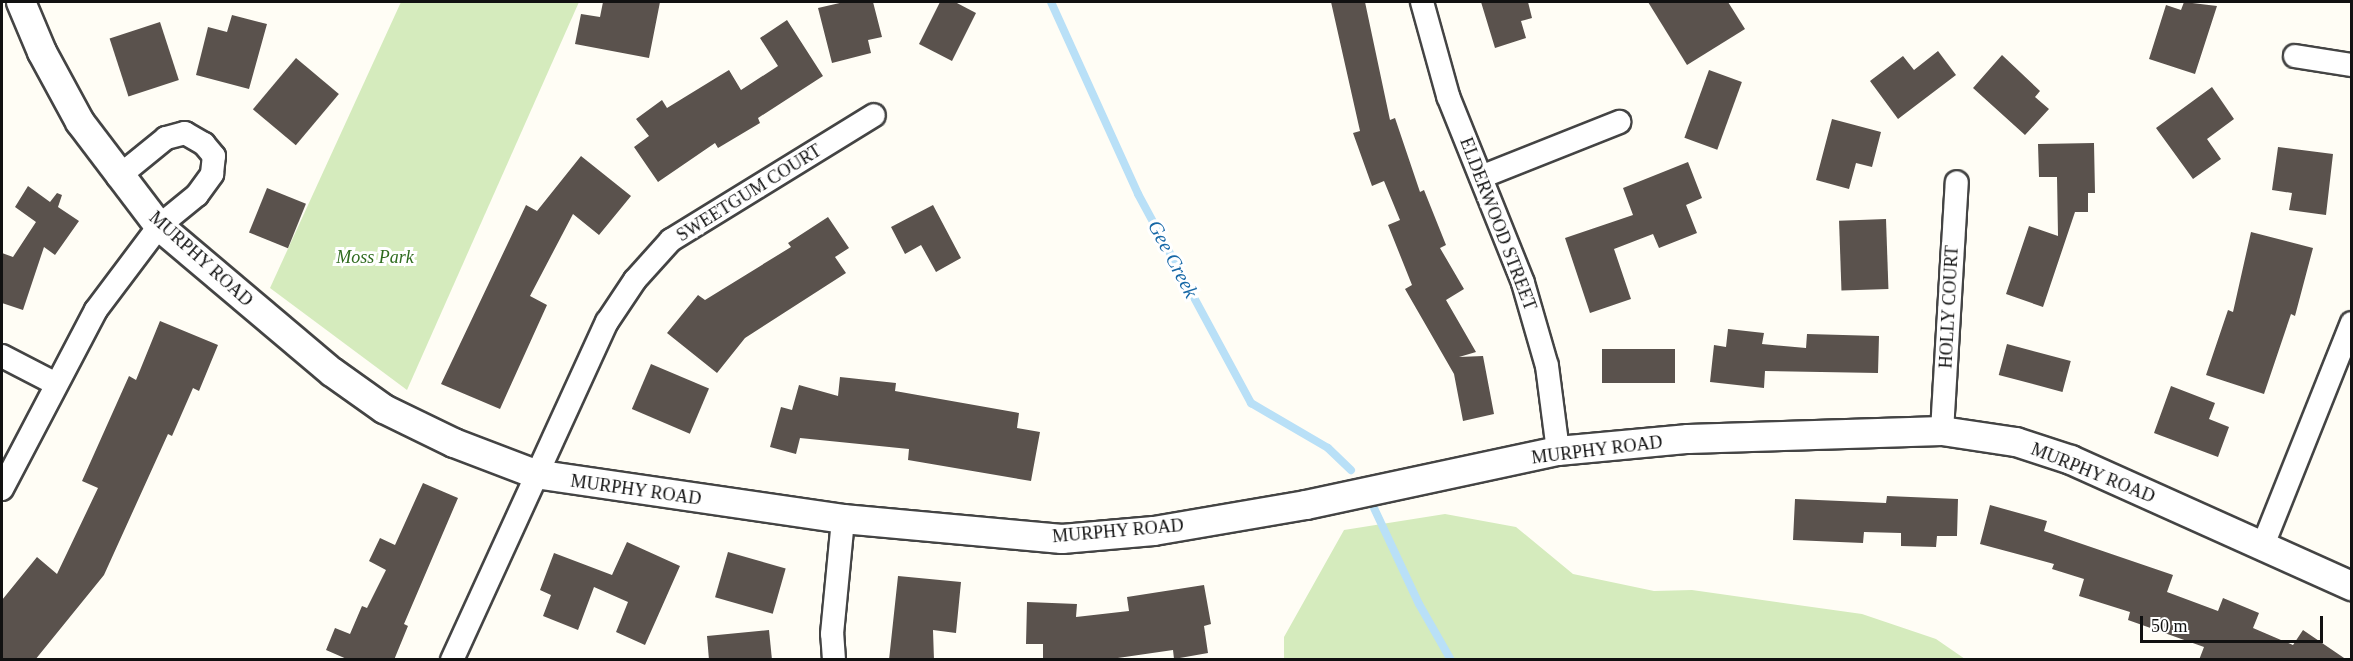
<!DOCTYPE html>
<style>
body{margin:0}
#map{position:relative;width:2353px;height:661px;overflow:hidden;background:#fffdf5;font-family:"Times New Roman",serif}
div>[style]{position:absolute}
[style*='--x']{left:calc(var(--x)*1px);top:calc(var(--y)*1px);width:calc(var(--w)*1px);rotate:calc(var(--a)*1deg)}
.green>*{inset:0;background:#d5ebbd}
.stream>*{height:8px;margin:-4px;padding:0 4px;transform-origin:4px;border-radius:4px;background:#b9e0f7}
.building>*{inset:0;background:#5a524d;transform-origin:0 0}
.roads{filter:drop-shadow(2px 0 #444) drop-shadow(-2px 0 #444) drop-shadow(0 2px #444) drop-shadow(0 -2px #444)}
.minor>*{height:22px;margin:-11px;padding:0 11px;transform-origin:11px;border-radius:11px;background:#fff}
.tertiary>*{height:28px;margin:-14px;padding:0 14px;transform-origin:14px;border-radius:14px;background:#fff}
span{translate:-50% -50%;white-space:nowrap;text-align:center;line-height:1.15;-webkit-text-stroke:6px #fff;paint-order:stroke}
.street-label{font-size:18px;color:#111}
.park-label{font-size:18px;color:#2f6b1f;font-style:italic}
.water-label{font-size:20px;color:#1768a6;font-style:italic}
.frame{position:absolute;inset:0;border:3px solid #111;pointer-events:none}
.scale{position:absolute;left:2140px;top:616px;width:183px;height:27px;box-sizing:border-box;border:3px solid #111;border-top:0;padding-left:8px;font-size:18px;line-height:21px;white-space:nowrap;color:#111;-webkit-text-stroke:4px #fff;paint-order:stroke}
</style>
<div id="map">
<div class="green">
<i style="clip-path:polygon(401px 2px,579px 2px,407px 390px,270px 288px)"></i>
<i style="clip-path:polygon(1445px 514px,1516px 527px,1573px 574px,1654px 591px,1692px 590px,1862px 614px,1936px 639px,1965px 659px,1284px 659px,1284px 637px,1344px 530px)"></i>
</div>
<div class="stream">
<i style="--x:1051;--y:2;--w:211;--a:65.6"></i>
<i style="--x:1138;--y:194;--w:238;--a:61.6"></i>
<i style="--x:1251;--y:403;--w:89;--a:30.3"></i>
<i style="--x:1328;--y:448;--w:32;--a:44"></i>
<i style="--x:1374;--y:508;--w:106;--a:64.9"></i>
<i style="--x:1419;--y:604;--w:64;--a:60.3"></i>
</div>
<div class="building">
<i style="clip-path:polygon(603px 2px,660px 2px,649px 58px,575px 44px,581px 14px,600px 17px)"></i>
<i style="clip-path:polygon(844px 2px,873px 2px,882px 37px,868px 40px,871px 53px,832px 63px,818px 8px)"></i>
<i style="clip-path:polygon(940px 2px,955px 2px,976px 13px,952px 61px,919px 44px)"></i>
<i style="clip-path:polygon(1331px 2px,1365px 2px,1390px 120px,1395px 118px,1420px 192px,1424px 190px,1446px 245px,1440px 248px,1464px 289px,1446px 300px,1476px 352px,1459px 357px,1483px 356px,1494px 414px,1463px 421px,1454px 374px,1405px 289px,1412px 285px,1388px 225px,1400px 220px,1384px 181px,1372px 186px,1353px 133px,1360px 131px)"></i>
<i style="clip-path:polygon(1481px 2px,1528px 2px,1532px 18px,1521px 21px,1526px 38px,1495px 48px)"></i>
<i style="clip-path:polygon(1648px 2px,1728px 2px,1745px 29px,1687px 65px)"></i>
<i style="clip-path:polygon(2184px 2px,2217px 6px,2195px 74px,2149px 59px,2166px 5px,2181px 10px)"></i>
<i style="clip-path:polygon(232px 15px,267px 24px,249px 89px,196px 75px,208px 27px,227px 32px)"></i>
<i style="clip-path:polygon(787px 20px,823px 76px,758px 118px,760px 123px,718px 148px,715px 143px,658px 182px,634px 147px,649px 136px,636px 119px,662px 100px,667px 108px,729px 70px,741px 90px,778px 66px,760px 38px)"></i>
<i style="left:160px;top:22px;width:61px;height:53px;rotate:72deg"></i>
<i style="clip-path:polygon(1938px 51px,1956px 75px,1898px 119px,1870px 81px,1903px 56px,1914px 70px)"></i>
<i style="clip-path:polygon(2002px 55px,2040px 91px,2035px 97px,2049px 109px,2025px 135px,1973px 88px)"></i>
<i style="left:296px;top:58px;width:56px;height:67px;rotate:40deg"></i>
<i style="left:1709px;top:70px;width:35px;height:72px;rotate:20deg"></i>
<i style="clip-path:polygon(2212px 87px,2234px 119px,2207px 139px,2221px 159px,2193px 179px,2156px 128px)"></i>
<i style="clip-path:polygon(1832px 119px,1881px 132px,1872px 167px,1856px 163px,1849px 189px,1816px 180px)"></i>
<i style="clip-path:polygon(2094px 143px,2095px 193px,2088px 193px,2088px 212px,2075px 212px,2043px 307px,2006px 294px,2029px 226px,2058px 236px,2057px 177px,2039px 177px,2038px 144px)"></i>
<i style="clip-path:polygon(2278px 147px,2333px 154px,2326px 215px,2289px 210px,2292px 193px,2272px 190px)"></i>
<i style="clip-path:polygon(581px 156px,631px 196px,599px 235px,573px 214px,530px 296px,547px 305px,500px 409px,441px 384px,526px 205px,537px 211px)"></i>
<i style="clip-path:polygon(1688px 162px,1702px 198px,1686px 205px,1697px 233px,1659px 248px,1653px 234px,1614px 249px,1631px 299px,1590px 313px,1565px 238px,1633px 215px,1623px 188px)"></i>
<i style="clip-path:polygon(28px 186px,50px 202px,57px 193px,62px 195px,58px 207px,79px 221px,55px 255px,44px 247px,23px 310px,2px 303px,2px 253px,13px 257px,36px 222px,15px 207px)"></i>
<i style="left:267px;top:188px;width:42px;height:48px;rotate:22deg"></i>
<i style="clip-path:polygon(933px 205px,961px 258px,936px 272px,921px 245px,905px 254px,891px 227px)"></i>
<i style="clip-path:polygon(828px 217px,849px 248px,835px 257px,846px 273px,745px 338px,717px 373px,667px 333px,698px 295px,705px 300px,791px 247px,788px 243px)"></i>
<i style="left:1886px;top:219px;width:70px;height:47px;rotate:88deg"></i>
<i style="clip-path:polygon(2251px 232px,2313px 248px,2295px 316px,2291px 314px,2264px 394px,2206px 375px,2228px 310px,2233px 312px)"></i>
<i style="clip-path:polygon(160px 321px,218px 345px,199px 391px,193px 388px,172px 436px,168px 434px,104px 575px,35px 660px,2px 660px,2px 600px,37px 557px,57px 574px,98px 488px,82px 481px,129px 376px,136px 380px)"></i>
<i style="clip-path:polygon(1728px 329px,1764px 333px,1762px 344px,1806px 348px,1807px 334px,1879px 336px,1878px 373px,1765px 371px,1764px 388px,1710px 382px,1714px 345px,1726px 347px)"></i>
<i style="left:2007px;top:344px;width:66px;height:32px;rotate:15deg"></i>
<i style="left:1675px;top:349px;width:34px;height:73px;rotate:90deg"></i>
<i style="left:651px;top:364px;width:63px;height:49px;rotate:23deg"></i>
<i style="clip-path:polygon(840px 377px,896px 383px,895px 391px,1019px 413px,1017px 428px,1040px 432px,1031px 481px,908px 460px,909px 449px,800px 438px,796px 454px,770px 447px,781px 407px,792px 410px,799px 385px,838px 396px)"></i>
<i style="clip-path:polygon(2171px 386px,2215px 403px,2209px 419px,2229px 427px,2218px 457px,2154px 433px)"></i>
<i style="clip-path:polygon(423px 483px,458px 498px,404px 624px,408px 626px,394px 660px,349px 660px,326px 650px,335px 628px,350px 634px,362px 606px,367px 608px,386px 570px,369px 561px,380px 538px,395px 545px)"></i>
<i style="clip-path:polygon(1887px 496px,1958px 499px,1957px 536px,1937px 536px,1936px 547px,1901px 546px,1901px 533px,1864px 532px,1863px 543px,1793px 540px,1795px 499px,1886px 503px)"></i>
<i style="clip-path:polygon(1990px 505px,2047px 521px,2044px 531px,2173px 575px,2167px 592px,2218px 611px,2223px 598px,2259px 613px,2253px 628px,2293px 645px,2303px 630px,2347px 660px,2199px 660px,2204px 647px,2128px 620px,2130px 612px,2079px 596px,2084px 579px,2052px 569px,2054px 564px,1980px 544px)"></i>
<i style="clip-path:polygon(627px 542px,680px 566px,645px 645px,616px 632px,628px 602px,594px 587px,578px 630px,543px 616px,551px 595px,540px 590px,554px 553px,612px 575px)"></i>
<i style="left:728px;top:552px;width:60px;height:47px;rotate:16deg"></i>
<i style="clip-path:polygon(898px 576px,961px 582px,956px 633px,933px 630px,934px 660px,889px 660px)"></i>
<i style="clip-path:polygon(1204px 585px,1211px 624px,1204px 626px,1208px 653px,1174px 659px,1173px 650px,1104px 660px,1043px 660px,1043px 644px,1026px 644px,1027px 602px,1077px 604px,1076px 617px,1129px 611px,1127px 597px)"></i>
<i style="clip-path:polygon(769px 630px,772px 660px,709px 660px,707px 636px)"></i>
</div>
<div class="roads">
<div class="minor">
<i style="--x:1422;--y:2;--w:98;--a:74.5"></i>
<i style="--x:1448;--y:96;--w:201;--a:68.1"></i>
<i style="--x:1523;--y:283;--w:86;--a:73.9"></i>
<i style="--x:1547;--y:366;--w:86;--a:82.6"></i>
<i style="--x:2295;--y:56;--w:58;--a:9"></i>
<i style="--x:1481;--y:177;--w:149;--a:-21.7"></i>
<i style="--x:2;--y:356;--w:61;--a:27.4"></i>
<i style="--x:1942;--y:431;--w:249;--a:-86.6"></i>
<i style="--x:2;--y:489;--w:202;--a:-62.3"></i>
<i style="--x:96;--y:310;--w:105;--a:-53.1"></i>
<i style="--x:159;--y:226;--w:49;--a:-39.2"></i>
<i style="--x:197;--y:195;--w:26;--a:-54"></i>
<i style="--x:212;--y:174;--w:18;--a:-84"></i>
<i style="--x:214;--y:156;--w:16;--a:-130"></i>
<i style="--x:204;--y:144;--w:22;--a:-150"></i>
<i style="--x:185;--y:133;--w:20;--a:165"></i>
<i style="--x:166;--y:138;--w:62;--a:140.9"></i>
<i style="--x:2263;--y:545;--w:239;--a:-68.2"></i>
<i style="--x:452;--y:660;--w:372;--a:-65.4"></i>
<i style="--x:607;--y:322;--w:50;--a:-56.3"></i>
<i style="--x:635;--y:280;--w:54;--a:-48"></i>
<i style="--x:671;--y:240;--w:238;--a:-31.6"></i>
<i style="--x:834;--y:660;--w:26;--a:-94"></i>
<i style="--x:832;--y:634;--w:116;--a:-84.5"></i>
</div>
<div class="tertiary">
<i style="--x:21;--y:2;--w:54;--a:67.2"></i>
<i style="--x:42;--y:52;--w:80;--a:61.5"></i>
<i style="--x:80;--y:122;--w:131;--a:52.8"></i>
<i style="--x:159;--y:226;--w:226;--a:40.2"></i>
<i style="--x:332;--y:372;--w:64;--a:35.4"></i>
<i style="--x:384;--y:409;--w:78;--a:25.9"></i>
<i style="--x:454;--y:443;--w:87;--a:20.9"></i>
<i style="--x:535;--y:474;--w:311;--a:8.3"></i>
<i style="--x:843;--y:519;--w:220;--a:5.2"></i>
<i style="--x:1062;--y:539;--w:92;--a:-5"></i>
<i style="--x:1154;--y:531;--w:154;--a:-9.7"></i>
<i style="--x:1306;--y:505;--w:258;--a:-12.1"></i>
<i style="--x:1558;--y:451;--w:131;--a:-5.3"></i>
<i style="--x:1688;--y:439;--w:254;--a:-1.8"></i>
<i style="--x:1942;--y:431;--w:75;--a:8.5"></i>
<i style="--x:2016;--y:442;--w:58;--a:18.1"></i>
<i style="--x:2071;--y:460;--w:308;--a:24.2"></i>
</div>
</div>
<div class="street-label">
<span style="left:749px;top:193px;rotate:-32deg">SWEETGUM COURT</span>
<span style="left:1498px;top:224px;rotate:69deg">ELDERWOOD STREET</span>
<span style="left:201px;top:259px;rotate:42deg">MURPHY ROAD</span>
<span style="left:1949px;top:307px;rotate:-87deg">HOLLY COURT</span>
<span style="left:1597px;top:450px;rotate:-7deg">MURPHY ROAD</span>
<span style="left:2093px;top:473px;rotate:22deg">MURPHY ROAD</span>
<span style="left:636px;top:490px;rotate:8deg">MURPHY ROAD</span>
<span style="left:1118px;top:531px;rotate:-5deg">MURPHY ROAD</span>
</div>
<div class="park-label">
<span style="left:375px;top:257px">Moss Park</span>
</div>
<div class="water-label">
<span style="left:1173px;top:259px;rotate:62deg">Gee Creek</span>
</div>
<div class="frame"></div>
<div class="scale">50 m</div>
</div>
